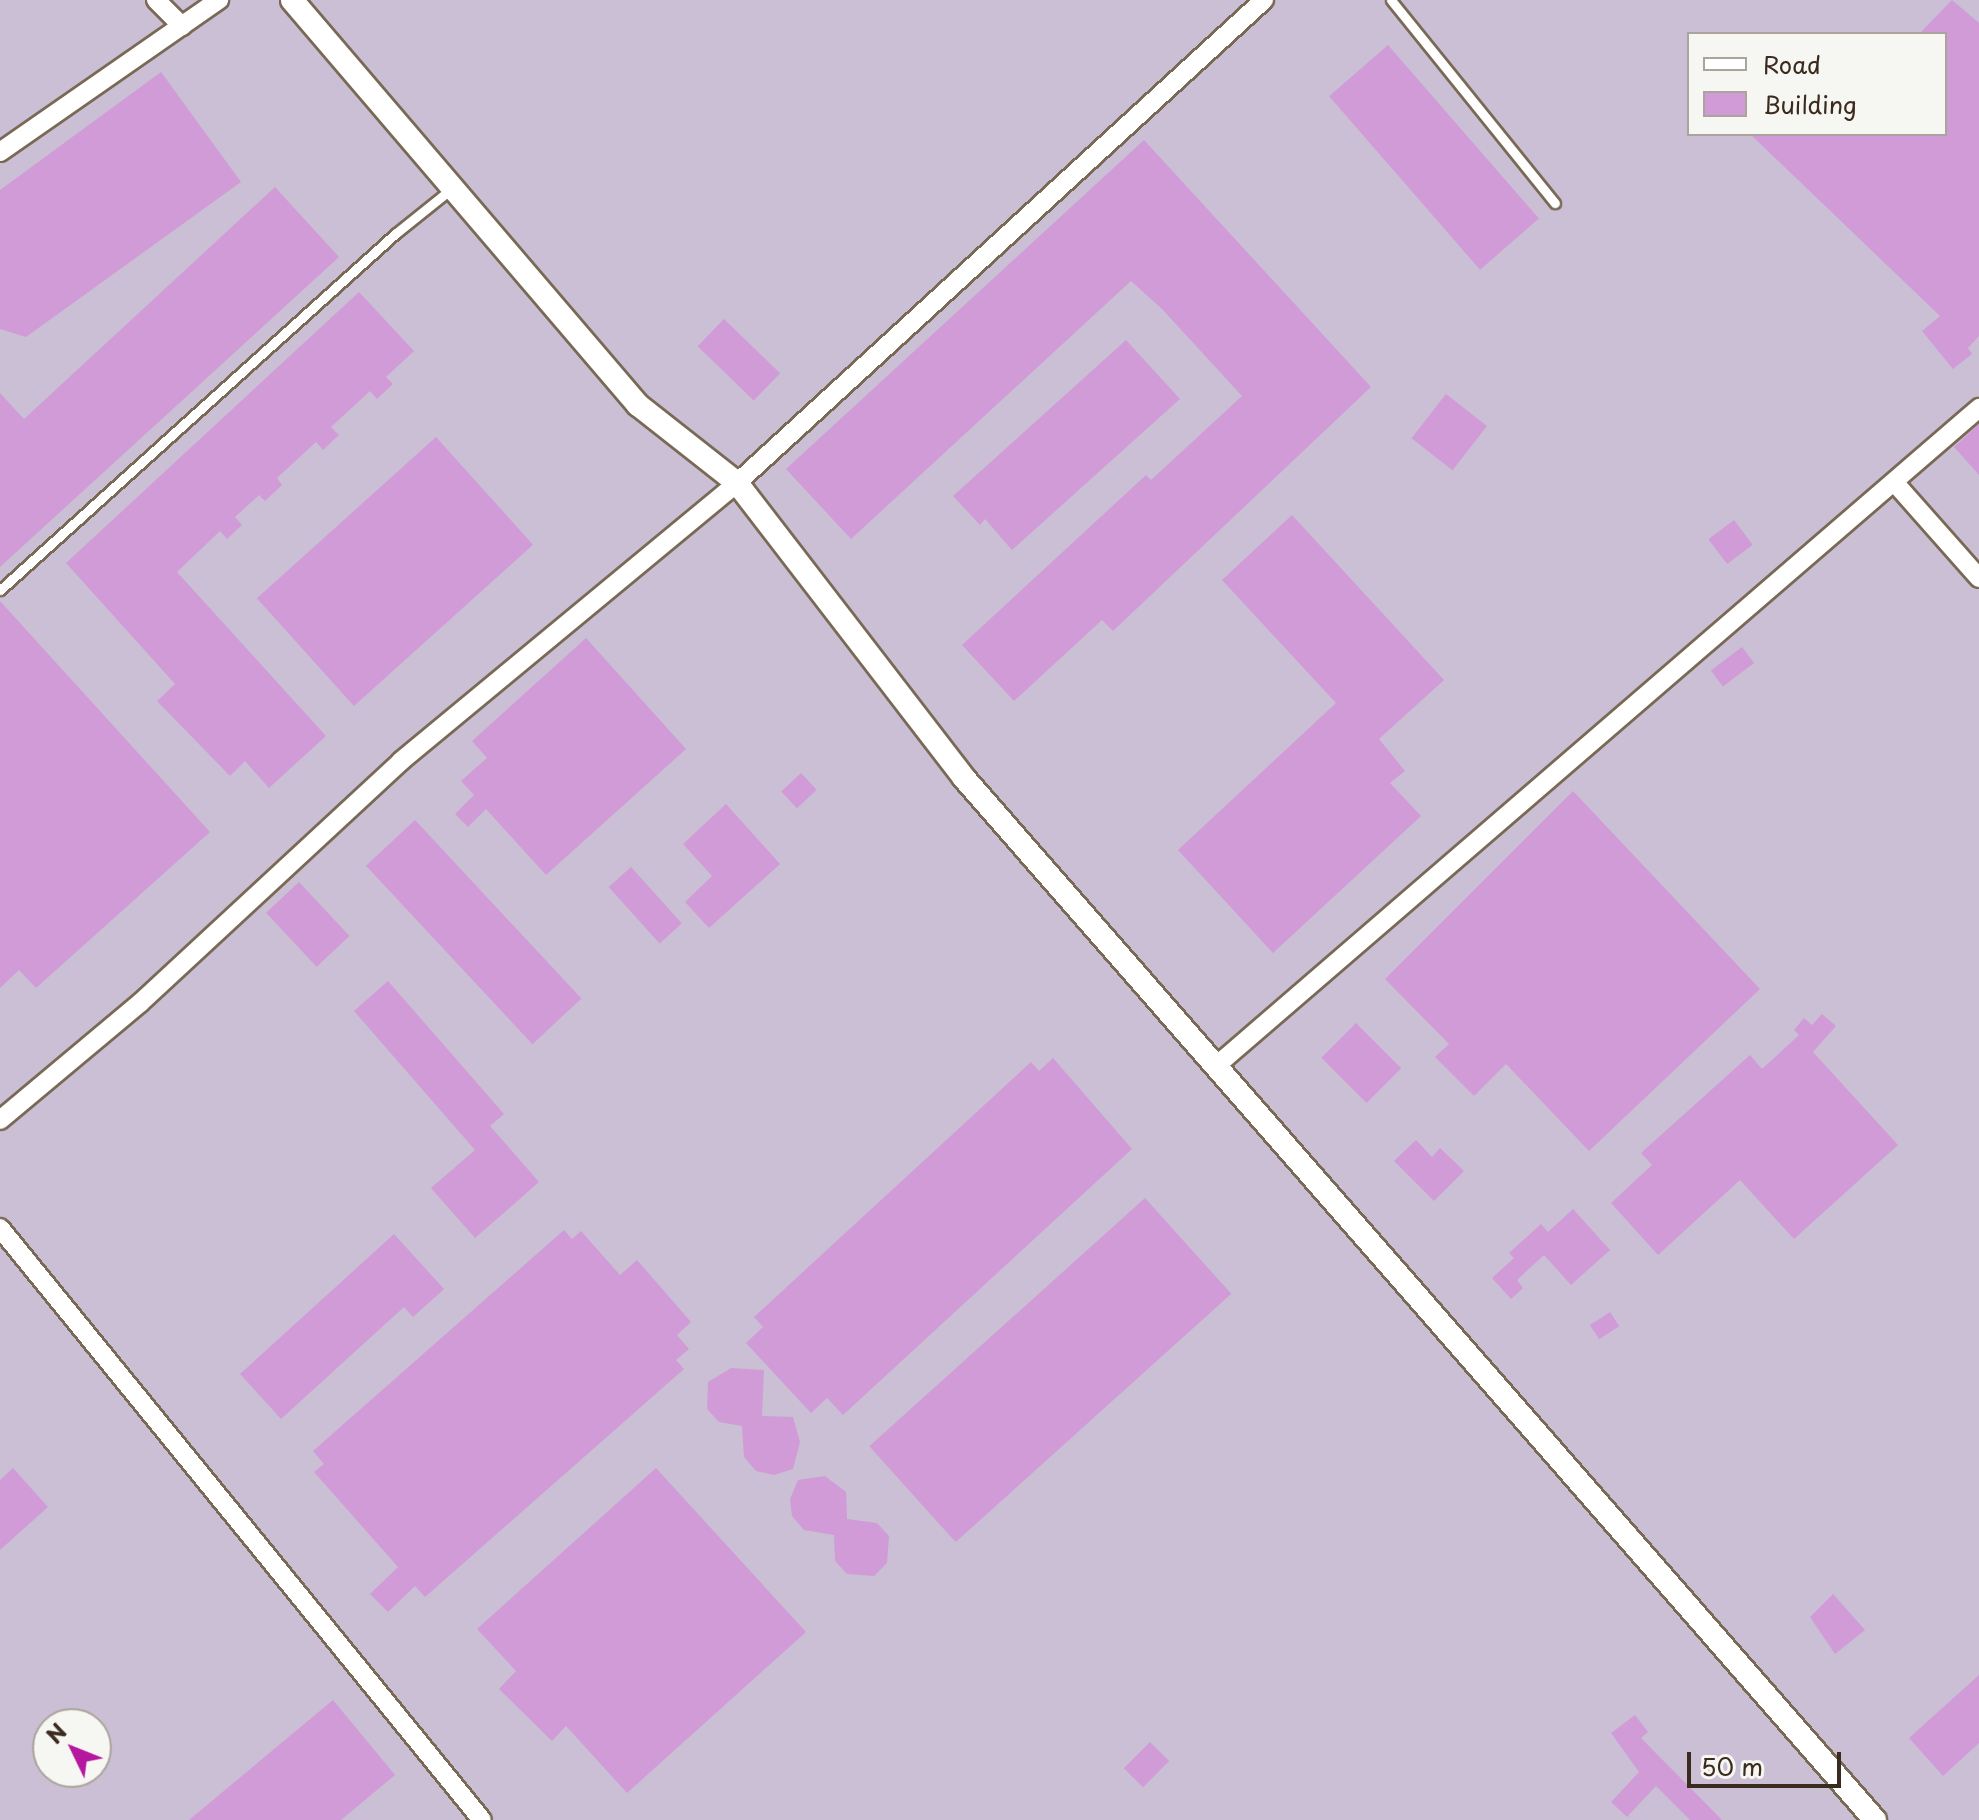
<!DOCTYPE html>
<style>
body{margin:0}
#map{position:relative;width:1979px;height:1820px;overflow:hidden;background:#ecdebc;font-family:"Playpen Sans",sans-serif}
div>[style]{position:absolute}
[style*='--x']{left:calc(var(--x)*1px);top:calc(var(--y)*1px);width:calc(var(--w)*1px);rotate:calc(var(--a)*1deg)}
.industrial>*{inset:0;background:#cbbfd5}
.building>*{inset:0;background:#d09bd7;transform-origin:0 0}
.roads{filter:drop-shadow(2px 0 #796955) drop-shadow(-2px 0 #796955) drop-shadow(0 2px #796955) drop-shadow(0 -2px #796955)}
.service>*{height:9px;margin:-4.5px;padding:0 4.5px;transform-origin:4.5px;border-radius:4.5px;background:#fff}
.minor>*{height:18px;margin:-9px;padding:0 9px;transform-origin:9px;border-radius:9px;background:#fff}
.tertiary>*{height:22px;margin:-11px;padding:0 11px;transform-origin:11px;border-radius:11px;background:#fff}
span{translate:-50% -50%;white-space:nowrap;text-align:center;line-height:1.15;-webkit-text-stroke:6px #f6f6f2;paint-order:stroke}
.legend{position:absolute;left:1687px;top:32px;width:260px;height:104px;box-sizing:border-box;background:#f6f6f2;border:2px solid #aba49d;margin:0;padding:10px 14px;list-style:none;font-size:24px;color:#3b2a1e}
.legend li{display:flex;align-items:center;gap:16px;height:40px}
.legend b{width:40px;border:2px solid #aba49d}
.north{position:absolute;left:32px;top:1708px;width:80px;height:80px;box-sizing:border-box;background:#f6f6f2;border:2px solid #aba49d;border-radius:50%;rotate:313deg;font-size:22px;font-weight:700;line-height:32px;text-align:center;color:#3b2a1e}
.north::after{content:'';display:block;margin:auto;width:28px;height:36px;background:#b5179e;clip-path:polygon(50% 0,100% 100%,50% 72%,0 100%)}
.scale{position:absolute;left:1687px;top:1752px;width:154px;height:36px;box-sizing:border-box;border:4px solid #3b2a1e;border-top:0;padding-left:10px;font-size:24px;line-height:28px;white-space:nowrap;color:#3b2a1e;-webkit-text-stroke:6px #f6f6f2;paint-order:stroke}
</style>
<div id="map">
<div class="industrial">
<i style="clip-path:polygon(evenodd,0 0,1979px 0,1979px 1820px,0 1820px,0 0,1689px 34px,1945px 34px,1945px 134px,1689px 134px,1689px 34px,0 0,48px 1724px,96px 1724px,96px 1772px,48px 1772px,48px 1724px)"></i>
</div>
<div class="building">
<i style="clip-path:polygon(1952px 0,1979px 23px,1979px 336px,1968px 348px,1972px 354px,1953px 369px,1922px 331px,1940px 316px,1750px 134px,1945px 134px,1945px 34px,1919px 34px)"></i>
<i style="left:1388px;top:45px;width:230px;height:78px;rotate:49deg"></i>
<i style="clip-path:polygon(161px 72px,241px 182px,26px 337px,0 329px,0 190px)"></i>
<i style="clip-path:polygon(1144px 140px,1371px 387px,1113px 631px,1102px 620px,1014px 701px,962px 645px,1146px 475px,1151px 480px,1242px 396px,1162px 309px,1131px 281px,851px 539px,786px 469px)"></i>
<i style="clip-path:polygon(275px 187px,339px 257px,0 567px,0 393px,24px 419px)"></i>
<i style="clip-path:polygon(359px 292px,414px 351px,386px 377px,393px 384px,377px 399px,370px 391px,331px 427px,339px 435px,323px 450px,316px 442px,277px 478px,282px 485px,265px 501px,259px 495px,235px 517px,242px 525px,227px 539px,220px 531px,177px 572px,326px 736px,269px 788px,245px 761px,230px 776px,157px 701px,175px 684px,66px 563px)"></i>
<i style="left:724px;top:319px;width:78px;height:38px;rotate:44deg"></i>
<i style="clip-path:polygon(1126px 340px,1180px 399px,1012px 550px,985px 519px,980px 525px,953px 496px)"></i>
<i style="left:1446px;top:394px;width:52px;height:56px;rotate:38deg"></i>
<i style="clip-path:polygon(1979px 424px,1979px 475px,1954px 447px)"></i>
<i style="left:436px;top:437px;width:145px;height:241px;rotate:48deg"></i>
<i style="clip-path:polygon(1292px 515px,1444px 680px,1379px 739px,1405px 771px,1390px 783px,1421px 816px,1273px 953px,1178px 850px,1336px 703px,1222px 580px)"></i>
<i style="left:1734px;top:520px;width:31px;height:32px;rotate:53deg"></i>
<i style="clip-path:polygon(0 601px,210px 832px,36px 988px,19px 970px,0 988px)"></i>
<i style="clip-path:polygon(586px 638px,686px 749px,546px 875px,486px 809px,468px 827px,455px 814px,474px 795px,461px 781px,487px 758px,472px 741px)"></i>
<i style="left:1742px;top:647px;width:20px;height:39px;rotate:53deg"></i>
<i style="left:801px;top:773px;width:23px;height:27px;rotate:47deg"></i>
<i style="clip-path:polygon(1573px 791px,1760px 989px,1589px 1151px,1506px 1064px,1474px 1096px,1435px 1057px,1449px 1044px,1385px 979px)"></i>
<i style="clip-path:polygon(726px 804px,780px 864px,709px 928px,685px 902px,712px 876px,683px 844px)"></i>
<i style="left:415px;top:820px;width:244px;height:67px;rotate:47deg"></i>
<i style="left:631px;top:867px;width:76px;height:30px;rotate:48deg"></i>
<i style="left:299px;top:882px;width:74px;height:45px;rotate:47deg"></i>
<i style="clip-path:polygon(388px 981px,504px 1114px,490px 1126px,539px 1182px,475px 1238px,431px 1188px,475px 1150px,354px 1011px)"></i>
<i style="clip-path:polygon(1822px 1014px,1836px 1026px,1813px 1052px,1898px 1145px,1794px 1239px,1740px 1180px,1658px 1255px,1611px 1203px,1652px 1165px,1641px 1153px,1750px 1055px,1762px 1069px,1799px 1035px,1794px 1030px,1804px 1018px,1812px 1025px)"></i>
<i style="left:1356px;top:1023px;width:64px;height:49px;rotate:45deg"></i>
<i style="clip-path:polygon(1053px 1058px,1132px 1149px,843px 1415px,827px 1398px,811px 1413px,746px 1343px,763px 1327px,754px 1317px,1031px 1062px,1039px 1071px)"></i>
<i style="clip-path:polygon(1416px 1140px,1432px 1157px,1440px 1148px,1464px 1171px,1434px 1201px,1394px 1161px)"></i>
<i style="left:1145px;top:1198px;width:129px;height:371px;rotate:48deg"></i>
<i style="clip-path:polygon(1573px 1209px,1610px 1250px,1571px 1285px,1544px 1255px,1517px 1280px,1523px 1288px,1511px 1299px,1492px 1278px,1514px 1258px,1509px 1253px,1541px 1224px,1548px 1232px)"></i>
<i style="clip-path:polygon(564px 1230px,572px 1239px,581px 1231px,620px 1275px,637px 1260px,691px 1322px,677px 1335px,689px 1349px,676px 1360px,684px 1369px,425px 1597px,415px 1586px,388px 1612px,370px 1594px,398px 1567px,314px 1472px,324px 1464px,313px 1451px)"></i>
<i style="clip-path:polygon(394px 1234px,444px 1289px,413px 1317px,404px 1307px,281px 1419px,240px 1374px)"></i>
<i style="left:1610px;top:1312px;width:17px;height:24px;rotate:57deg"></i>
<i style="clip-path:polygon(731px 1368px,764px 1370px,762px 1416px,793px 1417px,800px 1442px,793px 1469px,774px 1475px,756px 1471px,744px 1457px,742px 1426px,719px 1422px,707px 1409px,708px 1382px)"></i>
<i style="clip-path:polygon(13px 1468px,48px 1507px,0 1550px,0 1480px)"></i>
<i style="clip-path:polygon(656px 1468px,806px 1632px,627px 1793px,566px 1726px,552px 1741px,499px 1689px,516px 1671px,477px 1629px)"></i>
<i style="clip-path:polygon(825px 1476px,846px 1492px,847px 1519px,877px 1523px,889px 1536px,887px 1563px,874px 1576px,847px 1574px,835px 1561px,834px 1535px,804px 1530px,792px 1516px,790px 1499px,798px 1480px)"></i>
<i style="clip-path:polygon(1833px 1594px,1865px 1630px,1835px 1654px,1810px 1617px)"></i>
<i style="clip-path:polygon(1979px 1675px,1979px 1743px,1943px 1776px,1909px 1738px)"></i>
<i style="clip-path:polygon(333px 1700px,395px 1775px,341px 1820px,189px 1820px)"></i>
<i style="clip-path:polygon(1635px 1715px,1648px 1732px,1641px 1738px,1722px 1820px,1690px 1820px,1656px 1786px,1627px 1817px,1611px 1802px,1639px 1772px,1611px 1733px)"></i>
<i style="left:1150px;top:1742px;width:27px;height:37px;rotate:45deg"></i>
</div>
<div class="roads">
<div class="service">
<i style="--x:1391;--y:0;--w:261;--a:51.1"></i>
<i style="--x:0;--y:590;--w:532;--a:-42.03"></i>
<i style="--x:395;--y:234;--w:72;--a:-38.8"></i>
</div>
<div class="minor">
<i style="--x:156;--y:0;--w:37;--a:45"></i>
<i style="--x:0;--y:152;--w:267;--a:-34.8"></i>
<i style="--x:1895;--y:483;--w:127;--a:48.5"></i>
<i style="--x:1216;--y:1066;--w:1008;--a:-40.77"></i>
<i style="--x:0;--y:1120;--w:182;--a:-39.9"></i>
<i style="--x:140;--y:1003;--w:356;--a:-42.8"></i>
<i style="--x:401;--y:761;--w:436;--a:-39.6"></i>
<i style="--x:737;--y:483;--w:715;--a:-42.51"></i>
<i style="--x:0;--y:1228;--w:763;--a:50.85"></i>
</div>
<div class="tertiary">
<i style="--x:292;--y:0;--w:533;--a:49.49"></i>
<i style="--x:638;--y:405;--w:126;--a:38.2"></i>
<i style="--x:737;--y:483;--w:372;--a:52.4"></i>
<i style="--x:964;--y:778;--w:1384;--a:48.84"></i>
</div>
</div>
<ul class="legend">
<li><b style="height:10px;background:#fff"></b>Road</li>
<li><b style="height:22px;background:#d09bd7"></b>Building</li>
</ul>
<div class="north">N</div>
<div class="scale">50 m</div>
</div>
